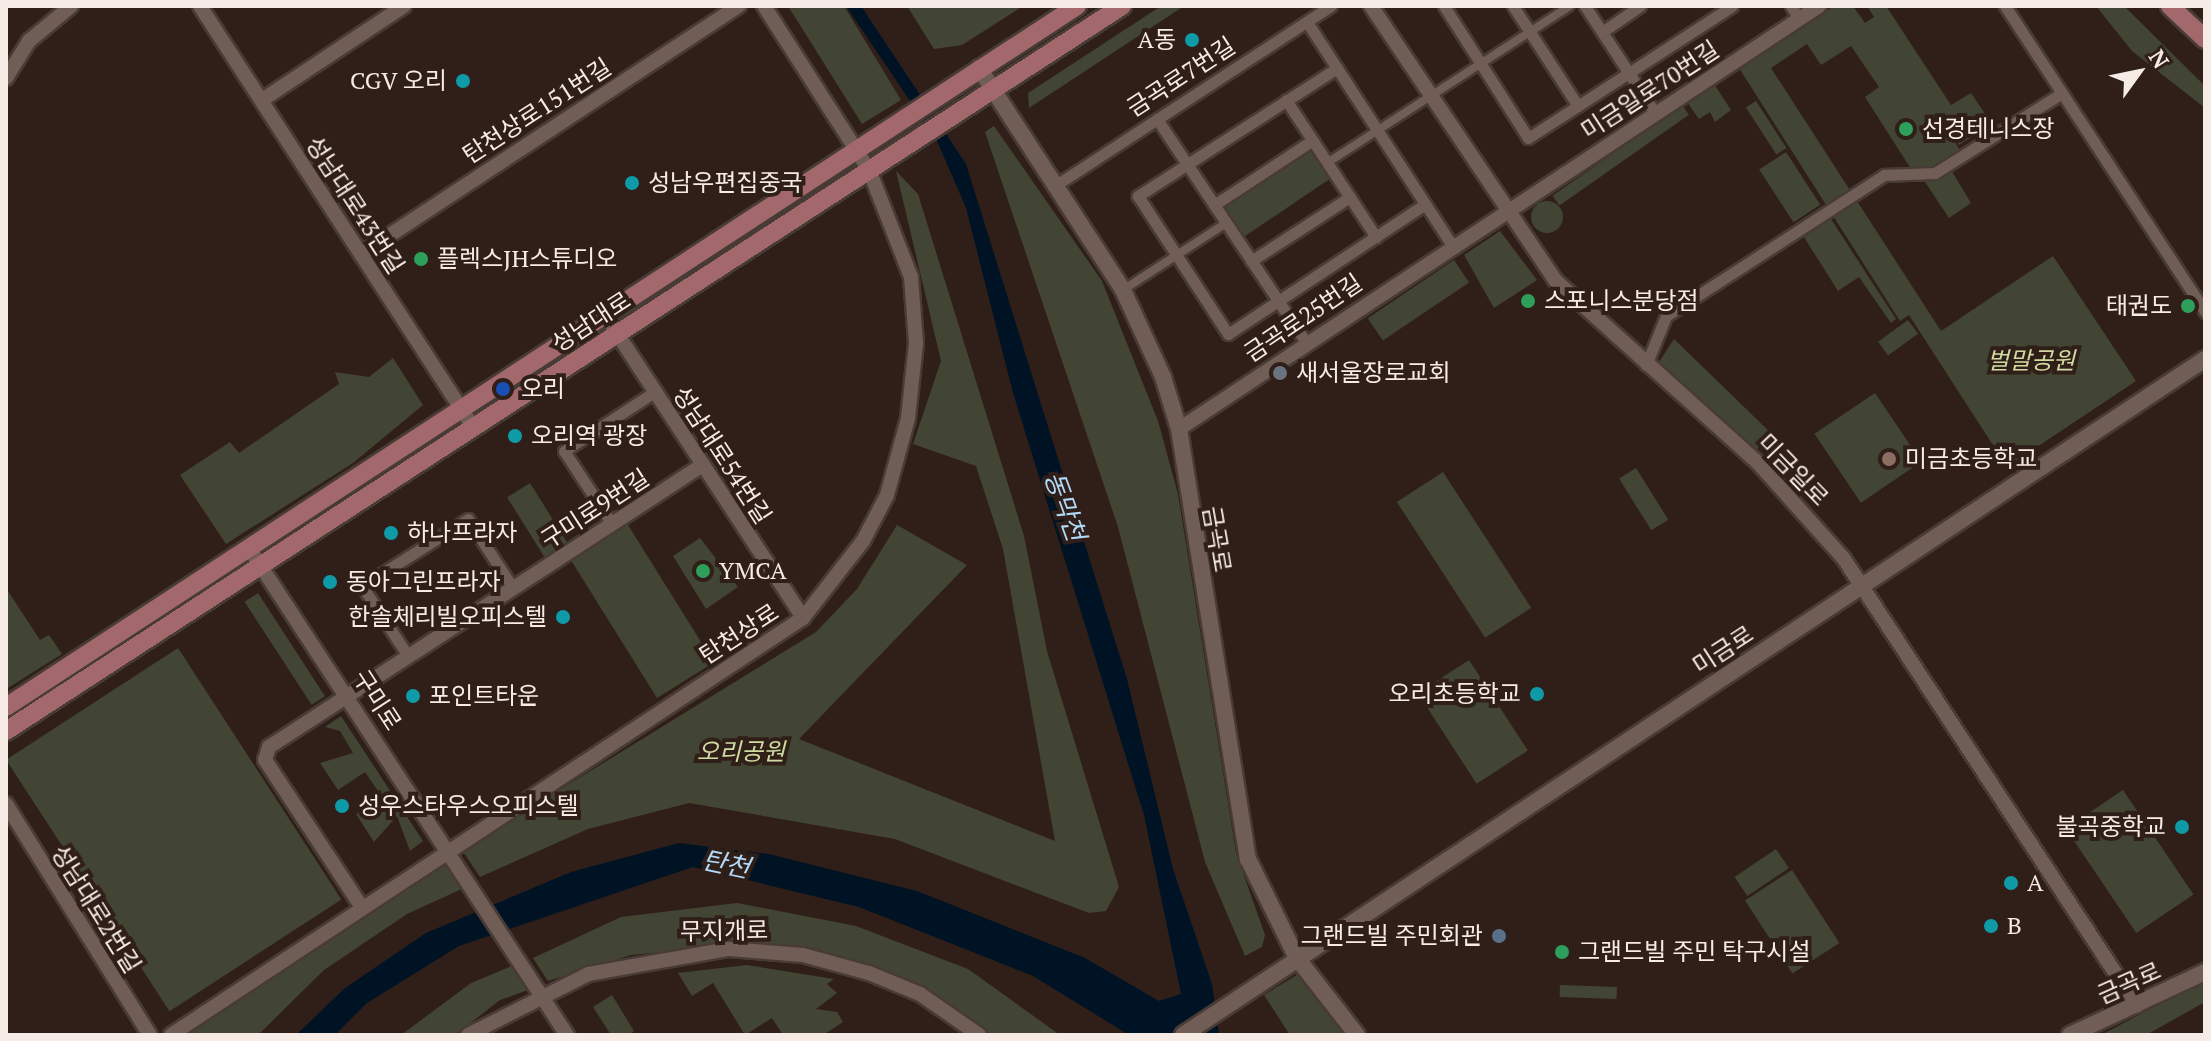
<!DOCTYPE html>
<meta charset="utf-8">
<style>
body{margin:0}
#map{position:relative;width:2211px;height:1041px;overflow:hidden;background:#2f1f18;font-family:"PT Serif","Noto Sans KR",serif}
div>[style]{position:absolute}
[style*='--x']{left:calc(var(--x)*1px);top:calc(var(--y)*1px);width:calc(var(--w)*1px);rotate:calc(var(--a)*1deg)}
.green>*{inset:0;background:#424534;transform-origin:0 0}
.round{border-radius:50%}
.water>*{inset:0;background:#001324}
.roads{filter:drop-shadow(2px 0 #483b36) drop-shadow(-2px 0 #483b36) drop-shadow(0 2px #483b36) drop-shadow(0 -2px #483b36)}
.pedestrian>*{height:8px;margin:-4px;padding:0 4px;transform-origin:4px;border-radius:4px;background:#705d55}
.minor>*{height:11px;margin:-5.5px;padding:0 5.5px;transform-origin:5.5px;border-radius:5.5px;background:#705d55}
.tertiary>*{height:14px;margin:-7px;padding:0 7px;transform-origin:7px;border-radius:7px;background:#705d55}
.secondary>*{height:16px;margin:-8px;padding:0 8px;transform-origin:8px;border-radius:8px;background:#705d55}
.primary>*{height:18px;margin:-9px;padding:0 9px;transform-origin:9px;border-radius:9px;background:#a2686c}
.dots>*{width:22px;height:22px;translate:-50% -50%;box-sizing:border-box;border:4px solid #2f1f18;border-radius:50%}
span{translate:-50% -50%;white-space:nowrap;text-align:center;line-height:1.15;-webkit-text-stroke:8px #2f1f18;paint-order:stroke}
.poi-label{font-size:24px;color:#f7ebe6}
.right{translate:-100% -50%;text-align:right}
.left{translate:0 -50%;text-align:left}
.street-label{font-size:24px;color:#f7ebe6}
.park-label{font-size:24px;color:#d0dba1;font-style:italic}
.water-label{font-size:26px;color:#b1d9f9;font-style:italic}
.frame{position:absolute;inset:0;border:8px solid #f7ebe6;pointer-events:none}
.north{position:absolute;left:2099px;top:32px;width:80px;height:80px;-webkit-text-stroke:6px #2f1f18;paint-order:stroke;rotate:57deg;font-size:22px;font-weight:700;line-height:32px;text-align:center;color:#f7ebe6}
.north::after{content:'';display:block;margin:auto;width:28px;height:36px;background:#f7ebe6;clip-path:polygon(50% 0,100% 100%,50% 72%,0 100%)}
</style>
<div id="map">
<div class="green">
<i style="clip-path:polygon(788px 6px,844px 6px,901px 100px,862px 124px)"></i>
<i style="clip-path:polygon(907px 6px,1023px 6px,962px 45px,934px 49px)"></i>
<i style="clip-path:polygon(1161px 6px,1184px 6px,1029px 108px,1028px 93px)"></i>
<i style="clip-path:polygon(1834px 6px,1853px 6px,1865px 23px,1874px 17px,1867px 6px,1886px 6px,1951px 105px,1971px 93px,1992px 124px,1959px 145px,1947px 129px,1961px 152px,1930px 171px,1911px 169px,1865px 97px,1879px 87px,1851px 46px,1821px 65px,1807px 44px,1771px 68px,1941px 331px,2053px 256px,2136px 381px,2007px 467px,1909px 315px,1900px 321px,1739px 68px)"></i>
<i style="clip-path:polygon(2096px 6px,2124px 6px,2205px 86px,2205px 108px,2132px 51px)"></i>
<i style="clip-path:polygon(1714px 84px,1731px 110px,1715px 122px,1710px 112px,1699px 119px,1687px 102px)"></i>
<i style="left:1756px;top:101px;width:56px;height:12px;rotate:57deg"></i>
<i style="left:1682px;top:105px;width:12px;height:158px;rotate:55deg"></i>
<i style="clip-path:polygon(994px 126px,1102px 281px,1158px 421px,1178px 494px,1236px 853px,1265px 935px,1262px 947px,1245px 956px,1205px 862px,1118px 527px,985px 132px)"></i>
<i style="left:1307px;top:146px;width:40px;height:107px;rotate:56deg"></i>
<i style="left:1786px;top:152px;width:63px;height:32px;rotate:57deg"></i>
<i style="clip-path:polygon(1951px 170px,1971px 203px,1949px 218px,1923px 179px)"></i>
<i style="clip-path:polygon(896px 171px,918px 194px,1024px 536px,1047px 651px,1119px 887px,1106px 911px,1089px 913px,895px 839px,689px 803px,588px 829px,480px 877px,462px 850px,816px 632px,857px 589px,897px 525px,967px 565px,799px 739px,1055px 841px,1003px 549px,976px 466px,913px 444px,941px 361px)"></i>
<i class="round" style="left:1531px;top:201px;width:32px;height:32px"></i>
<i style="clip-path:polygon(1829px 216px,1896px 319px,1891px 323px,1859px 277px,1838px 291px,1802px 234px)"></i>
<i style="clip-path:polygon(1500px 231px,1537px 280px,1494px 308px,1464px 255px)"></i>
<i style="left:1454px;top:260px;width:27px;height:104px;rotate:56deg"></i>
<i style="left:1908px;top:320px;width:17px;height:37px;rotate:54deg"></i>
<i style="clip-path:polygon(1674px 339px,1772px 434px,1756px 450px,1657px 365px)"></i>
<i style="clip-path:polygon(393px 358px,423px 405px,353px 463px,226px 544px,180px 475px,230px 442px,239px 453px,339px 384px,335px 372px,369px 377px)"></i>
<i style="left:1875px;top:393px;width:83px;height:73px;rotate:56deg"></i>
<i style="left:1636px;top:468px;width:61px;height:20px;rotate:58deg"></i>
<i style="left:1443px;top:472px;width:162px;height:55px;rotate:57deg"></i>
<i style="left:530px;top:483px;width:75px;height:27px;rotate:58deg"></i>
<i style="left:628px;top:525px;width:162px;height:67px;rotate:58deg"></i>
<i style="clip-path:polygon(700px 538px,738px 587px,706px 609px,673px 556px)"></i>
<i style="clip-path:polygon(6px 588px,40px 640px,49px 635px,62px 654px,8px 688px)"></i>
<i style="left:258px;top:593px;width:123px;height:16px;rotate:57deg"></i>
<i style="left:178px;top:648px;width:300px;height:205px;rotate:57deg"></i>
<i style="left:1469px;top:660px;width:108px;height:61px;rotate:57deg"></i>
<i style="clip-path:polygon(341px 716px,423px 841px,410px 851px,397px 816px,374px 842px,356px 814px,382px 797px,365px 772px,338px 790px,320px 763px,353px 753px,340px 731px,325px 727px)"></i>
<i style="left:2123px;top:790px;width:126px;height:69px;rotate:56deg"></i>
<i style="left:1776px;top:849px;width:23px;height:50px;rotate:56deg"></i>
<i style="clip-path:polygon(446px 857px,466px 887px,407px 914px,324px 970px,258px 1035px,175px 1035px)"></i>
<i style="left:1792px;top:870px;width:87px;height:56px;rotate:57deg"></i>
<i style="clip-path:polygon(737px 903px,856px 926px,968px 969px,1060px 1035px,985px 1035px,908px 983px,747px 944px,631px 955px,548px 981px,533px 958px,621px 917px)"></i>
<i style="clip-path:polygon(747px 965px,834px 979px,827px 984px,837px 993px,816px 1009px,837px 1012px,843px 1022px,823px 1035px,783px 1035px,772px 1018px,745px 1035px,713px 983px,692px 996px,678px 973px)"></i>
<i style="clip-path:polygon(512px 966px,528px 990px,500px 1000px,455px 1035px,401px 1035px,471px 983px)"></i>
<i style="clip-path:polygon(1305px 970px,1363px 1035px,1290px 1035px,1264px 995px)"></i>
<i style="clip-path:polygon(2205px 980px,2205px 1002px,2146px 1035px,2101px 1035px)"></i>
<i style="left:1560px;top:985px;width:57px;height:12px;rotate:2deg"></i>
<i style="clip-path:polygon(612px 995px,634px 1031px,628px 1035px,611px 1035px,593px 1007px)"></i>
</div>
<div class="water">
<i style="clip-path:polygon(846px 6px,861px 6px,966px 164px,1127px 679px,1173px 869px,1212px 984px,1219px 1035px,1129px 1035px,1033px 976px,859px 907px,693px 867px,459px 946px,367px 1003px,335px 1035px,296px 1035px,345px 988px,426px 933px,571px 872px,679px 843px,769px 854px,917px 891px,1085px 958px,1159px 1001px,1181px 994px,1144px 815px,1013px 393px,966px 208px,937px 141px)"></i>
</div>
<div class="roads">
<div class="pedestrian">
<i style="--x:1327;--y:163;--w:289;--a:-32.9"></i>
<i style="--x:1123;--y:290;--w:123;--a:-33"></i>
</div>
<div class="minor">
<i style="--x:1444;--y:6;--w:156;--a:57.5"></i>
<i style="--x:1528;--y:138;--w:243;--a:-32.9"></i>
<i style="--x:1513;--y:6;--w:119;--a:57"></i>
<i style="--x:1585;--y:6;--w:128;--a:56.8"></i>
<i style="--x:1791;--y:6;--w:15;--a:58"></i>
<i style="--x:2005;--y:6;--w:366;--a:56.8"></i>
<i style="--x:1307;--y:22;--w:266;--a:57"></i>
<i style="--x:1602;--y:32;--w:46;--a:-34.4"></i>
<i style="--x:1337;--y:68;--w:237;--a:147.3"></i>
<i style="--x:1138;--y:196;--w:165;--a:56.9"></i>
<i style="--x:1228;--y:334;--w:236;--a:-33.4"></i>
<i style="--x:1286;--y:100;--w:164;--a:56.7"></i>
<i style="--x:1157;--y:119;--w:268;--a:56.3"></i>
<i style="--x:1056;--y:185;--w:328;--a:-33.1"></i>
<i style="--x:1214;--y:205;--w:118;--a:-33.3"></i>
<i style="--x:1251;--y:261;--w:118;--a:-32.9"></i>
<i style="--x:1646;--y:365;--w:53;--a:-67.8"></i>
<i style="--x:1666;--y:316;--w:260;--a:-32.9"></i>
<i style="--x:1884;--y:175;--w:51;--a:-2.2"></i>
<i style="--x:1935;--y:173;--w:150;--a:-32.2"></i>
<i style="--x:612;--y:524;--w:87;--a:-123.3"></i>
<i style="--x:564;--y:451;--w:108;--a:-33.2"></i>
<i style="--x:408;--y:656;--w:84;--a:-123.3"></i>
<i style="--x:362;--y:586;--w:125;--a:-32.3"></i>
<i style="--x:468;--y:519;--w:82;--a:56.9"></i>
</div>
<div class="tertiary">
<i style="--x:200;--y:6;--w:502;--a:57.04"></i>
<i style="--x:1371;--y:6;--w:331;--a:56.1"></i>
<i style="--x:1556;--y:281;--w:275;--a:42"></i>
<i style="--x:1760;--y:465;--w:126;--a:48.2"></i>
<i style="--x:1844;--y:559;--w:534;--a:56.76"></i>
<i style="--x:6;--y:78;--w:44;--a:-58.1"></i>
<i style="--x:29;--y:41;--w:55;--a:-39.8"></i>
<i style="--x:262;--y:100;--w:170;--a:-33.5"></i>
<i style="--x:361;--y:254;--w:452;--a:-33.3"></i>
<i style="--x:605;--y:315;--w:362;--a:56.8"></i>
<i style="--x:1179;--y:429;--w:767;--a:-33.46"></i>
<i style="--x:249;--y:548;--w:582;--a:56.86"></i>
<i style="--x:6;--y:804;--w:272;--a:58.1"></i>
<i style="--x:361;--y:906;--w:175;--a:-123.3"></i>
<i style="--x:265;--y:760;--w:14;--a:-73"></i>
<i style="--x:269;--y:747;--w:515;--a:-33.04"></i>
<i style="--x:171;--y:1035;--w:757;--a:-33.42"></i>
<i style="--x:803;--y:618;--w:98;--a:-52.1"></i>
<i style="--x:863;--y:541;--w:52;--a:-62.4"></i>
<i style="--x:887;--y:495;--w:80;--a:-74.7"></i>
<i style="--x:908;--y:418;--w:75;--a:-83.9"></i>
<i style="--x:916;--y:343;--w:66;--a:-94.3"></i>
<i style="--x:911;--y:277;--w:115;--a:-111.4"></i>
<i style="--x:869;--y:170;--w:195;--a:-122.6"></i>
<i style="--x:468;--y:1035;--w:135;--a:-26.9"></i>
<i style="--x:588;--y:974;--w:143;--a:-10.1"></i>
<i style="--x:729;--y:949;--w:74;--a:4.6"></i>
<i style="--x:803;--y:955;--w:68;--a:15.3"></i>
<i style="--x:869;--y:973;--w:55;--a:22.4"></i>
<i style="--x:920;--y:994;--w:72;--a:34.8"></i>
</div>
<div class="secondary">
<i style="--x:979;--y:68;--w:265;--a:57"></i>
<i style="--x:1123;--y:290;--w:96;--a:65.3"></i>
<i style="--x:1163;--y:377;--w:54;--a:72.9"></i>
<i style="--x:1179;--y:429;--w:436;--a:80.9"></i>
<i style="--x:1248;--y:859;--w:110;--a:63.7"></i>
<i style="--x:1297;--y:958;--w:98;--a:52.1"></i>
<i style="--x:1183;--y:1035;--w:1225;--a:-33.48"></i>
<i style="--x:2070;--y:1035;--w:149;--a:-25"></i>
</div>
<div class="primary">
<i style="--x:2170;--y:6;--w:48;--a:43.3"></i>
<i style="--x:6;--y:707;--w:1280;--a:-33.21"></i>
<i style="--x:6;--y:731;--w:1331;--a:-33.01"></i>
</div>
</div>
<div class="dots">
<i style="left:1192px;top:40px;background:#0f9aa8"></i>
<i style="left:463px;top:81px;background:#0f9aa8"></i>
<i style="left:1906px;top:129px;background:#2e9e5b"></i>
<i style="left:632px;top:183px;background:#0f9aa8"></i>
<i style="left:421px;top:259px;background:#2e9e5b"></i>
<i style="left:1528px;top:301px;background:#2e9e5b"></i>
<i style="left:2188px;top:306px;background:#2e9e5b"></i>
<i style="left:1280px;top:373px;background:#6b7280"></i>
<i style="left:503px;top:389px;background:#1a4fb4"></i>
<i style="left:515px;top:436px;background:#0f9aa8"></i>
<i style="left:1889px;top:459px;background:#8d6e63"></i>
<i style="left:391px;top:533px;background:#0f9aa8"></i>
<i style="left:703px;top:571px;background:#2e9e5b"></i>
<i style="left:330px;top:582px;background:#0f9aa8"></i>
<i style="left:563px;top:617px;background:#0f9aa8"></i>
<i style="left:1537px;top:694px;background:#0f9aa8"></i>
<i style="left:413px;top:696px;background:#0f9aa8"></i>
<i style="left:342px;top:806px;background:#0f9aa8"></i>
<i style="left:2182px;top:827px;background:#0f9aa8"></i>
<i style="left:2011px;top:883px;background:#0f9aa8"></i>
<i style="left:1991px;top:926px;background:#0f9aa8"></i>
<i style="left:1499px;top:936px;background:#5c6f8a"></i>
<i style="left:1562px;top:952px;background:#2e9e5b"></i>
</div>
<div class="poi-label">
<span class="right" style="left:1176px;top:40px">A동</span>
<span class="right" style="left:447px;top:81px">CGV 오리</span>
<span class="left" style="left:1922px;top:129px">선경테니스장</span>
<span class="left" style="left:648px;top:183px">성남우편집중국</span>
<span class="left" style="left:437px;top:259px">플렉스JH스튜디오</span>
<span class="left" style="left:1544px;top:301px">스포니스분당점</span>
<span class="right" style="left:2172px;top:306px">태권도</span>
<span class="left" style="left:1296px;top:373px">새서울장로교회</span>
<span class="left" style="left:521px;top:389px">오리</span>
<span class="left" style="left:531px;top:436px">오리역 광장</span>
<span class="left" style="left:1905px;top:459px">미금초등학교</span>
<span class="left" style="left:407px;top:533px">하나프라자</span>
<span class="left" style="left:719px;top:571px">YMCA</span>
<span class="left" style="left:346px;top:582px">동아그린프라자</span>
<span class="right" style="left:547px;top:617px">한솔체리빌오피스텔</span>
<span class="right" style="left:1521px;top:694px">오리초등학교</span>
<span class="left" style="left:429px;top:696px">포인트타운</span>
<span class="left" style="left:358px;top:806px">성우스타우스오피스텔</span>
<span class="right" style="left:2166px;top:827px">불곡중학교</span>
<span class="left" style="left:2027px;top:883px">A</span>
<span class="left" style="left:2007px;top:926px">B</span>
<span class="right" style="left:1483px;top:936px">그랜드빌 주민회관</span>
<span class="left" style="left:1578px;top:952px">그랜드빌 주민 탁구시설</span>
</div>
<div class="street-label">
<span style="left:1181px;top:77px;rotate:-33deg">금곡로7번길</span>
<span style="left:1650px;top:90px;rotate:-33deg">미금일로70번길</span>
<span style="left:537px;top:111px;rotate:-33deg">탄천상로151번길</span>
<span style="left:355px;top:205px;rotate:57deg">성남대로43번길</span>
<span style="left:1303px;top:318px;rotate:-34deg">금곡로25번길</span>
<span style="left:591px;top:322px;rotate:-33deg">성남대로</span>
<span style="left:722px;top:455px;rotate:57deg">성남대로54번길</span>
<span style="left:1793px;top:470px;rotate:46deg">미금일로</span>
<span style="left:595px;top:509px;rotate:-33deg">구미로9번길</span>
<span style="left:1217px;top:539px;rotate:80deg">금곡로</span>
<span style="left:739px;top:634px;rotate:-33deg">탄천상로</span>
<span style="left:1723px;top:650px;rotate:-33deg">미금로</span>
<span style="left:377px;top:700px;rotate:57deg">구미로</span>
<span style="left:96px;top:909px;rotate:58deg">성남대로2번길</span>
<span style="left:724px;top:931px;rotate:-1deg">무지개로</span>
<span style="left:2129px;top:983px;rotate:-24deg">금곡로</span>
</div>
<div class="park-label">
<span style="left:2031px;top:361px">벌말공원</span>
<span style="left:741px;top:752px">오리공원</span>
</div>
<div class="water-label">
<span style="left:1065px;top:506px;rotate:70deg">동막천</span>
<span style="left:726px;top:864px;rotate:12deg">탄천</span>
</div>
<div class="frame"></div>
<div class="north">N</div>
</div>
